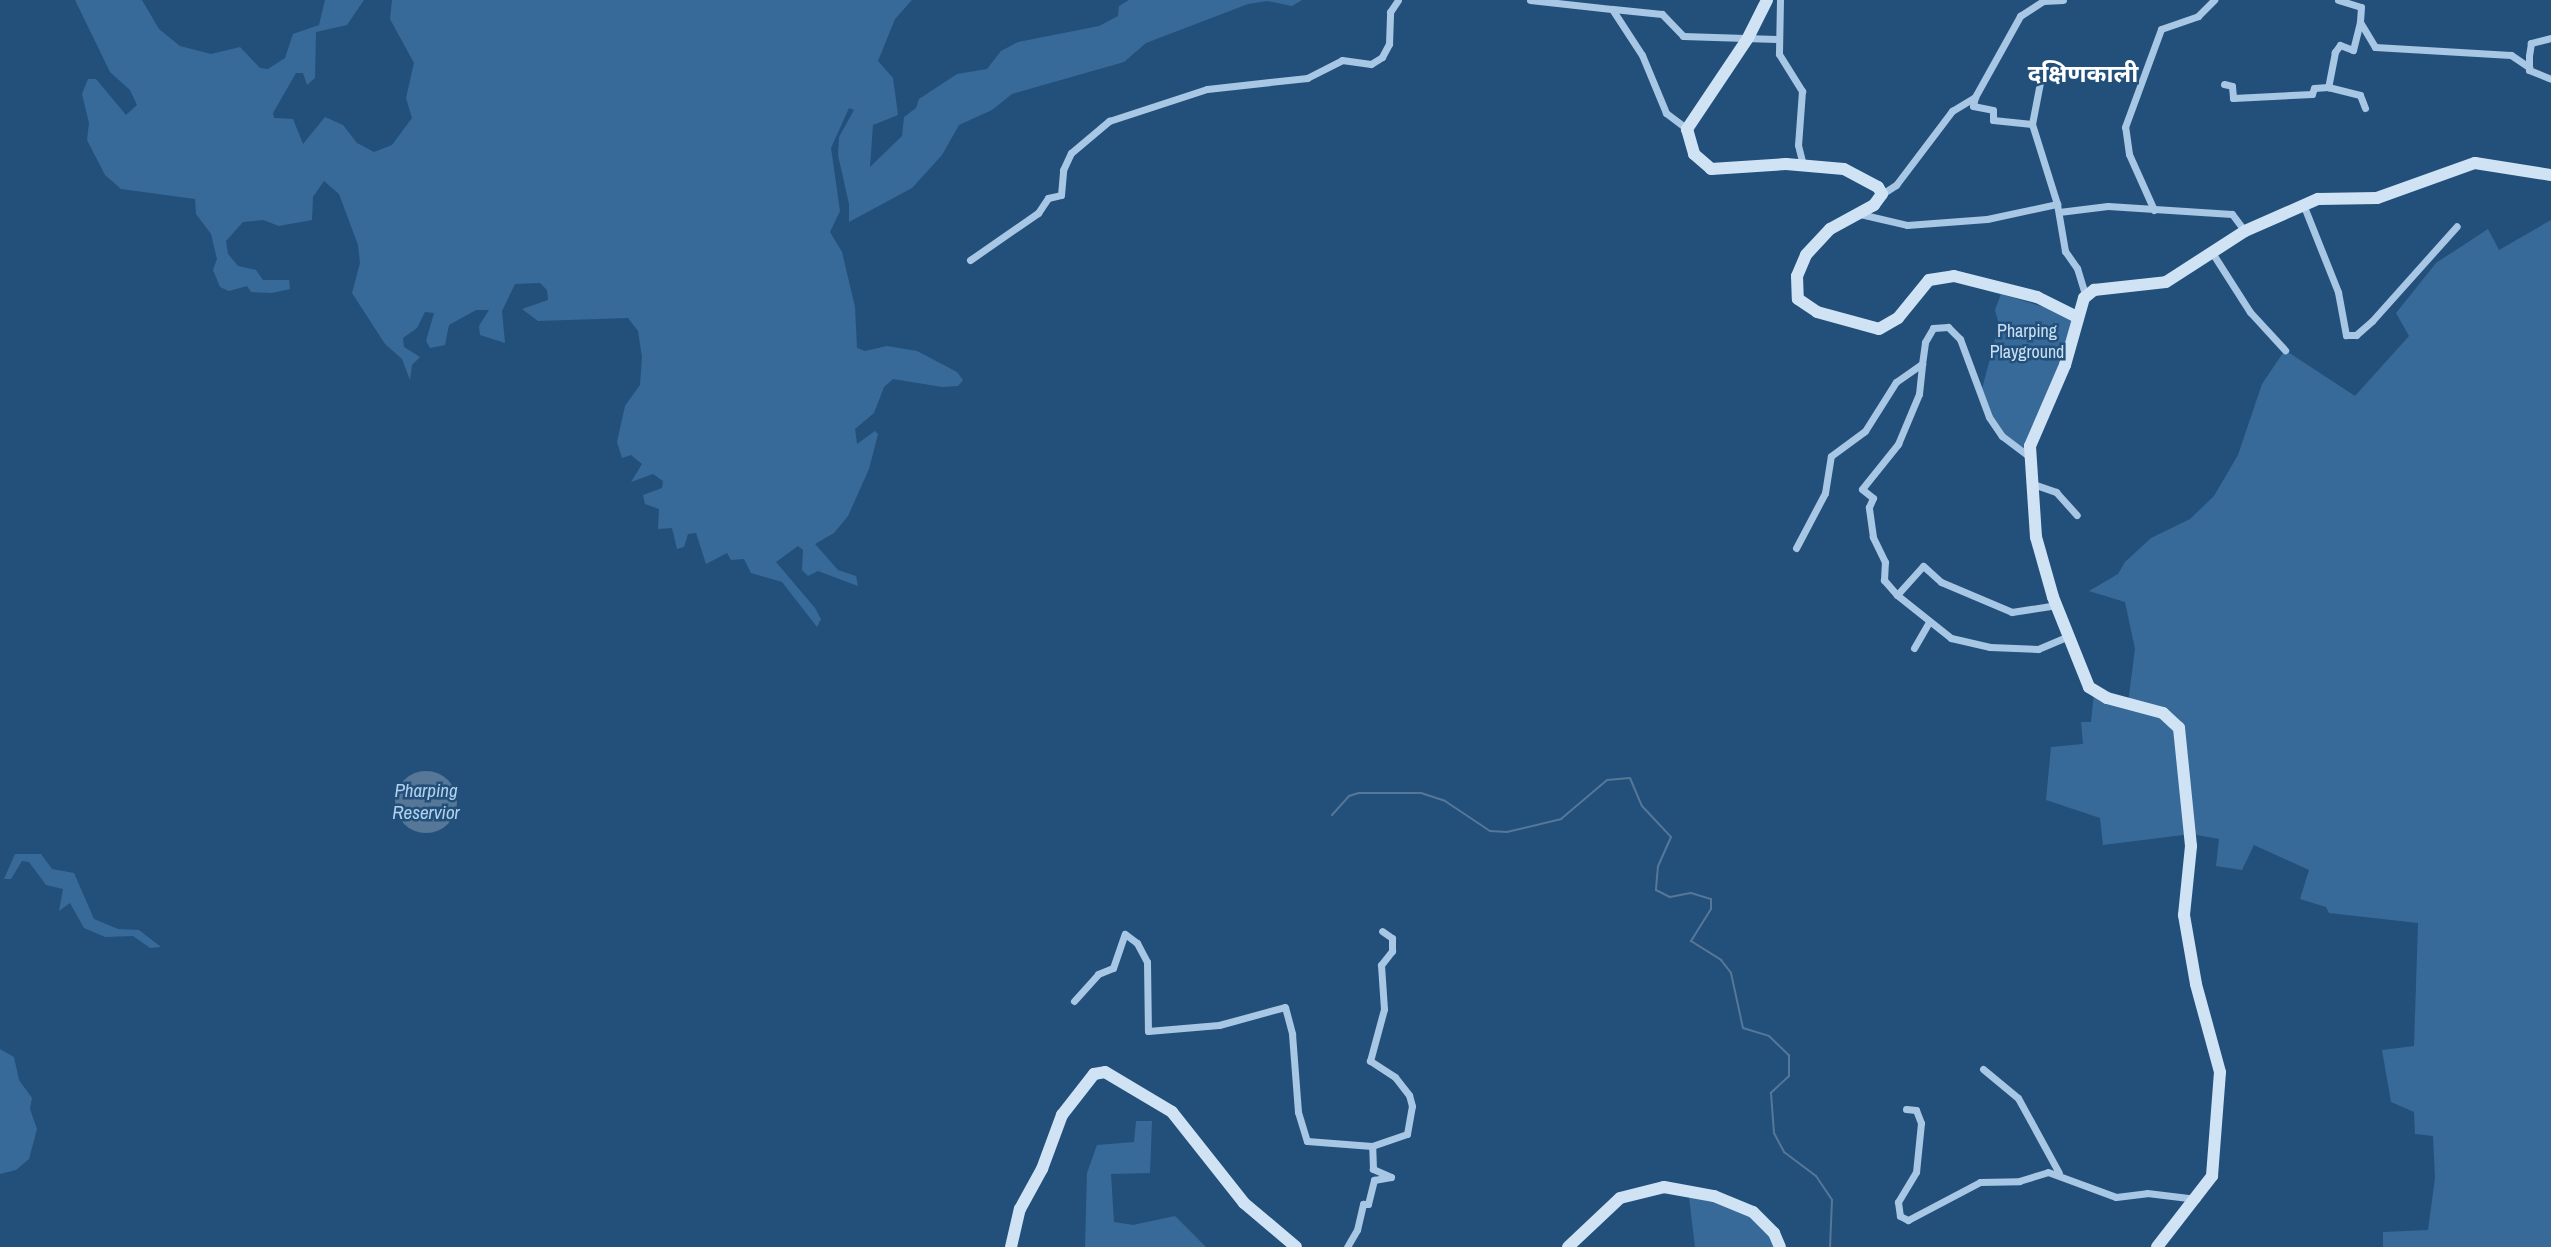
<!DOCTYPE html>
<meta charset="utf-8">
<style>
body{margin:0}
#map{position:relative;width:2551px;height:1247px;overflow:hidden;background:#23507b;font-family:"Archivo Narrow","Noto Sans Devanagari",sans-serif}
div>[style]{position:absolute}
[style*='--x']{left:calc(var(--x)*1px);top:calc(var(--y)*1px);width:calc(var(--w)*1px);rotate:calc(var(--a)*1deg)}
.green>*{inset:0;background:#376a99}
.water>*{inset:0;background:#567797}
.round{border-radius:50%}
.stream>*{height:2px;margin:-1px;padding:0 1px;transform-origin:1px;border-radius:1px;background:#567797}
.minor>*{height:7px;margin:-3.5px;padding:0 3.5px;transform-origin:3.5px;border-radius:3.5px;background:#a7c7e5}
.secondary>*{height:12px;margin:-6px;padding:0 6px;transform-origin:6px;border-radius:6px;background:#d0e3f5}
span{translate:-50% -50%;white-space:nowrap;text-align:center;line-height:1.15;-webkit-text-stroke:5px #23507b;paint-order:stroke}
.park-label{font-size:18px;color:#cae0f4}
.water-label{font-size:19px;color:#b2d1ed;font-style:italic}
.district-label{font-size:24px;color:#fff;font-weight:700}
</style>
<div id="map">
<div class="green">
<i style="clip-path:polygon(75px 0,142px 0,159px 29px,180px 46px,211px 54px,240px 47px,260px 68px,268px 69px,285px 58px,293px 34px,319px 25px,325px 0,364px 0,347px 25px,316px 32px,315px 78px,307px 85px,303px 73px,296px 73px,273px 113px,274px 118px,293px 119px,303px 144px,325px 117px,343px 125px,357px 143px,374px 152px,392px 145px,412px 118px,406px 98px,414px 63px,390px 19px,392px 0,912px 0,895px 19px,878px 61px,893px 78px,898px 115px,873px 125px,870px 167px,902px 136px,904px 117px,916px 108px,919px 99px,957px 74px,987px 69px,1001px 51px,1018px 42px,1099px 26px,1118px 16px,1119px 6px,1129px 0,1302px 0,1292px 6px,1267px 1px,1248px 4px,1146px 43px,1124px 62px,1012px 94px,992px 110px,959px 125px,942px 155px,912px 188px,849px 222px,849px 204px,838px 155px,839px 137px,854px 110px,849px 108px,831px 148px,840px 211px,830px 232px,842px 252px,855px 307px,857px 348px,865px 351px,887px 346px,917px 351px,957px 372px,963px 380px,958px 386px,942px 387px,893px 379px,884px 387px,874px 413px,855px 429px,857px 444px,875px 431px,878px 434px,869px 469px,848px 516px,834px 533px,815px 544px,838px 570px,856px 576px,858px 586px,818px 571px,808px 576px,802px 570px,803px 550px,798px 546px,776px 562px,815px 608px,821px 619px,817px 627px,782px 582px,751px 573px,744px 559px,731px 560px,727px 553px,706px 564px,696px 533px,688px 534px,684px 547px,677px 549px,672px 528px,658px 529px,659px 509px,645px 504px,643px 495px,662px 488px,663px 481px,653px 474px,631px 482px,642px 464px,631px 455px,622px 458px,617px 442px,625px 406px,640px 385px,642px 357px,638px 331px,628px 318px,538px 321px,522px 309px,548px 300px,547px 290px,540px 283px,515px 284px,502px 311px,505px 343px,480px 335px,479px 326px,489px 310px,476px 310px,449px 325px,445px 345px,430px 348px,426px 341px,434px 313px,425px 312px,417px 328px,403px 338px,404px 347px,420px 357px,412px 365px,410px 380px,402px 359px,385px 344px,352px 293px,360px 263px,358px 245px,339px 194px,324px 181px,313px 197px,312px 220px,279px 226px,263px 220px,243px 222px,226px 241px,228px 254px,238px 266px,256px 270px,263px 280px,289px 280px,290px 289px,272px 293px,251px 292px,247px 286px,229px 291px,220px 287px,213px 270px,217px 259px,211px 234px,196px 214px,195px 199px,121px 189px,105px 175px,87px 140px,89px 123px,82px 94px,88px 79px,96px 79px,126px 115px,137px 105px,130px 90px,110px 72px)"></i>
<i style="clip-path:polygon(2551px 220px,2551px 1247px,2383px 1247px,2383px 1232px,2428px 1230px,2435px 1178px,2433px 1136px,2415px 1134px,2414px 1112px,2391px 1102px,2382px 1050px,2414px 1046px,2418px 923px,2329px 913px,2326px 907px,2300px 899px,2309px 870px,2254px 845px,2242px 870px,2216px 866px,2219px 839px,2191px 834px,2103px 845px,2100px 818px,2046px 800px,2051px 747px,2083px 744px,2081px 722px,2091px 722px,2094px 693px,2128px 703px,2135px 649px,2125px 602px,2089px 591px,2118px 574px,2125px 562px,2151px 538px,2190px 519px,2214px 496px,2238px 455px,2262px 384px,2285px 350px,2355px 396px,2409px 336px,2396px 313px,2436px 263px,2488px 229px,2499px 250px)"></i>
<i style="clip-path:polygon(2001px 294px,2077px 317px,2029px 456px,2002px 436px,1981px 393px,1999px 324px,1995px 310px)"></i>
<i style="clip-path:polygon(15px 854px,41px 854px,52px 869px,74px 873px,94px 919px,118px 929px,139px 930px,161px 947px,150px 948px,133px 936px,105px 937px,84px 928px,70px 903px,59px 911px,63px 889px,46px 885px,29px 862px,22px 861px,11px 879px,4px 879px)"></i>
<i style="clip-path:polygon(0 1049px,14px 1057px,19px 1080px,32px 1098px,30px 1109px,37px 1129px,29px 1159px,16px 1170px,0 1174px)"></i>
<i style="clip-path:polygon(1136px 1121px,1152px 1121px,1150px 1173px,1111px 1174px,1114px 1222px,1133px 1225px,1175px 1216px,1206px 1247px,1085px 1247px,1087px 1173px,1097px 1145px,1134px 1142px)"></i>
<i style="clip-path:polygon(1688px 1189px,1753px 1212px,1780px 1247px,1695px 1247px)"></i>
</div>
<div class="water">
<i class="round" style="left:395px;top:771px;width:62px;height:62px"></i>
</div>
<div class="stream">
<i style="--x:1332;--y:815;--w:25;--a:-48"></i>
<i style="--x:1349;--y:796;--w:10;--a:-17"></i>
<i style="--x:1359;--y:793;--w:62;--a:0"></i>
<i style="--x:1421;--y:793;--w:25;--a:18"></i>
<i style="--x:1445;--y:801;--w:54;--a:33.7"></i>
<i style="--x:1490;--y:831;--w:17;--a:3"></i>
<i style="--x:1507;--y:832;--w:56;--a:-13.5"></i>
<i style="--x:1561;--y:819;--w:60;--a:-40.3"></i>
<i style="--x:1607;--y:780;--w:23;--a:-5"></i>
<i style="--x:1630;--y:778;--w:30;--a:67"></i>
<i style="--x:1642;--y:806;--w:42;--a:46.9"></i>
<i style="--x:1671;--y:837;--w:32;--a:114"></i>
<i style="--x:1658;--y:866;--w:24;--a:95"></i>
<i style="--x:1656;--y:890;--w:16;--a:27"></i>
<i style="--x:1670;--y:897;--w:21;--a:-11"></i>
<i style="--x:1691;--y:893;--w:21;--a:17"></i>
<i style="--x:1711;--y:899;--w:10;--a:90"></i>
<i style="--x:1711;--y:909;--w:38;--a:122"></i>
<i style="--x:1691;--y:941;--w:36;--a:32"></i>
<i style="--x:1721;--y:960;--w:16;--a:52"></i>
<i style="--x:1731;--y:973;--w:56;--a:77.7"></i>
<i style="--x:1743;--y:1028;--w:27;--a:17"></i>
<i style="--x:1769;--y:1036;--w:28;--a:44"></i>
<i style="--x:1789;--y:1055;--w:21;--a:90"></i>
<i style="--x:1789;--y:1076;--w:25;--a:137"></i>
<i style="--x:1771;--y:1093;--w:40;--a:85.7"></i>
<i style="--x:1774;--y:1133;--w:21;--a:62"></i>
<i style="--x:1784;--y:1152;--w:40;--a:37"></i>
<i style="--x:1816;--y:1176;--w:29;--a:56"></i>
<i style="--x:1832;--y:1200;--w:47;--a:92.4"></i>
</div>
<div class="minor">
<i style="--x:1530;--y:0;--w:82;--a:6.3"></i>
<i style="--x:1612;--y:9;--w:55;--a:56.9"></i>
<i style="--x:1642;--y:55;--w:63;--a:67.5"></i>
<i style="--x:1666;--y:113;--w:26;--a:37"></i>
<i style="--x:1780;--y:0;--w:54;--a:91.1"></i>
<i style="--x:1779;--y:54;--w:44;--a:58.1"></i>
<i style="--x:1802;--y:91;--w:54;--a:94.2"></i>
<i style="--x:1798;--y:145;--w:21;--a:76"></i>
<i style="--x:2338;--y:0;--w:24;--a:17"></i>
<i style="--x:2361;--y:7;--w:15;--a:94"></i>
<i style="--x:2360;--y:22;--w:29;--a:59"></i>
<i style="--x:2375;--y:47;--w:136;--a:3.4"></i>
<i style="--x:2511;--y:55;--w:22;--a:34"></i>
<i style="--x:1613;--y:9;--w:49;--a:5.8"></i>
<i style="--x:1662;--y:14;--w:30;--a:46"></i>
<i style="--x:1683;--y:36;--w:93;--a:1.8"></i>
<i style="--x:2360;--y:22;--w:29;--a:104"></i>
<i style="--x:2353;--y:50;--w:14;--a:-159"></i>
<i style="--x:2340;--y:45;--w:9;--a:126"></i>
<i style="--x:2335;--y:52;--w:36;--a:101"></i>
<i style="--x:2328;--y:87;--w:33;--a:14"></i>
<i style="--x:2360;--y:95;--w:14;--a:69"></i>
<i style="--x:2551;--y:38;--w:21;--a:166"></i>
<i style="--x:2531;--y:43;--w:13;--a:99"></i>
<i style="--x:2529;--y:56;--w:14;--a:90"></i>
<i style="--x:2529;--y:70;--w:24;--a:22"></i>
<i style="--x:2224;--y:84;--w:8;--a:14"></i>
<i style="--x:2232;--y:86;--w:12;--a:85"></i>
<i style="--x:2233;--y:98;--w:79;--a:-2.9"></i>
<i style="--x:2312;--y:94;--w:6;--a:-72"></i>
<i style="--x:2314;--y:88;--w:14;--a:-4"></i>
<i style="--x:1975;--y:97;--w:9;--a:103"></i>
<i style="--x:1973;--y:106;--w:20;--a:11"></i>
<i style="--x:1993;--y:110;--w:10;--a:90"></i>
<i style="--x:1993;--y:120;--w:39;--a:6"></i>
<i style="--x:2032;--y:124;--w:84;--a:72.6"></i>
<i style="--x:2032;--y:124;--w:58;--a:-79.1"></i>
<i style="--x:1882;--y:194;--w:17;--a:-33"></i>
<i style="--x:1896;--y:185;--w:93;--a:-52.9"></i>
<i style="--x:1952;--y:111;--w:27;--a:-31"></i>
<i style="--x:1975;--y:97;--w:93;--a:-60.9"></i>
<i style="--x:2020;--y:16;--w:27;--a:-33"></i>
<i style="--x:2043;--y:1;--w:20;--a:-3"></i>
<i style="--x:2303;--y:204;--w:95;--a:68.3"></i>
<i style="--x:2338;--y:292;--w:44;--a:79.5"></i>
<i style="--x:2346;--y:335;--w:10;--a:0"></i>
<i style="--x:2356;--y:335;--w:21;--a:-41"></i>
<i style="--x:2372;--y:321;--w:127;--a:-48.2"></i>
<i style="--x:2154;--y:210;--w:61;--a:-114.1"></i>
<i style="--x:2129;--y:154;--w:27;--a:-98"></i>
<i style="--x:2125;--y:127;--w:104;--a:-69.8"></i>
<i style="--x:2161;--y:29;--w:39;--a:-19"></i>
<i style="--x:2198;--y:16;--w:23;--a:-45"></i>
<i style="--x:2059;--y:212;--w:49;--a:-7"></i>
<i style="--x:2108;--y:206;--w:124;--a:3.7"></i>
<i style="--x:2232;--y:214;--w:21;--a:53"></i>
<i style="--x:1860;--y:214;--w:48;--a:13.2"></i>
<i style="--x:1907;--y:225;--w:80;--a:-4.3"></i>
<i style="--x:1987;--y:219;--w:72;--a:-12.1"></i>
<i style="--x:2057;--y:204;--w:48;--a:80.3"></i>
<i style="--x:2065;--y:251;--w:21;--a:55"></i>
<i style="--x:2077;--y:268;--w:28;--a:73"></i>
<i style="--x:2213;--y:254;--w:69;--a:57.5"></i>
<i style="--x:2250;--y:312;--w:52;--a:47.4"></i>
<i style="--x:970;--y:260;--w:83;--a:-34.7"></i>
<i style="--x:1038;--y:213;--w:18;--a:-56"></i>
<i style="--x:1048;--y:198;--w:13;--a:-13"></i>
<i style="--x:1061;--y:195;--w:25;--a:-85"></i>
<i style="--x:1063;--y:170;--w:19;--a:-65"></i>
<i style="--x:1071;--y:153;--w:50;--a:-40.1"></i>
<i style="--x:1109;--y:121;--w:103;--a:-18.1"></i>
<i style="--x:1207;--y:89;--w:101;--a:-6.3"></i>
<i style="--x:1307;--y:78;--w:39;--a:-27"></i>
<i style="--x:1342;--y:60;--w:29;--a:8"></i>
<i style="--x:1371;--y:64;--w:13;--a:-32"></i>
<i style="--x:1382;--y:57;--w:15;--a:-62"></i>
<i style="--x:1389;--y:44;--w:32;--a:-88"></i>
<i style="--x:1390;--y:12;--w:14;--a:-56"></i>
<i style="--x:2030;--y:483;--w:28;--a:19"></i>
<i style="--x:2056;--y:492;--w:31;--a:48"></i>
<i style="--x:1796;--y:548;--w:62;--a:-62.2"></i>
<i style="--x:1825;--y:493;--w:37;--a:-81"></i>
<i style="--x:1831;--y:456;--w:42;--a:-36.3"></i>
<i style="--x:1865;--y:431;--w:58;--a:-57.7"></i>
<i style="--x:1896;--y:382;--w:32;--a:-35"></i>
<i style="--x:1922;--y:364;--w:22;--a:-82"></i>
<i style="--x:1925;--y:342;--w:16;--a:-60"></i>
<i style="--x:1933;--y:328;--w:15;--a:-4"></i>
<i style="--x:1948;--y:327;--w:17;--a:45"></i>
<i style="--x:1960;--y:339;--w:83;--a:69.6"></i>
<i style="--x:1989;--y:417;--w:23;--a:56"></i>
<i style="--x:2002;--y:436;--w:34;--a:37"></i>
<i style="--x:1897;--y:595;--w:20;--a:-131"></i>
<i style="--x:1884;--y:580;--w:18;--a:-87"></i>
<i style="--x:1885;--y:562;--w:28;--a:-116"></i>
<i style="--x:1873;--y:537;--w:30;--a:-98"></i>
<i style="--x:1869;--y:507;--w:10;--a:-66"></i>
<i style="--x:1873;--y:498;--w:14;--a:-141"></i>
<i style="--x:1862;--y:489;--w:58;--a:-51.3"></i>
<i style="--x:1898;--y:444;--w:54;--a:-67.2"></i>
<i style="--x:1919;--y:394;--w:30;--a:-84"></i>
<i style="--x:2057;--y:605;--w:46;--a:171.2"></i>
<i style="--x:2012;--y:612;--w:77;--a:-157.1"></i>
<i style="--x:1941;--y:582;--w:24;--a:-138"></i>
<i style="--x:1923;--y:566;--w:39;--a:132"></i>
<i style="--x:1897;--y:595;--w:69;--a:38.5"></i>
<i style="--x:1951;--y:638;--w:40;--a:13"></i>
<i style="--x:1990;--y:647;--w:48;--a:2.4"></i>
<i style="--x:2038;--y:649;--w:34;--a:-23"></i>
<i style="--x:1914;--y:648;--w:30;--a:-60"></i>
<i style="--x:1074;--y:1001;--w:36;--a:-48"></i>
<i style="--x:1098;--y:974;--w:16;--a:-22"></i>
<i style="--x:1113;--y:968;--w:36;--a:-71"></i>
<i style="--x:1125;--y:934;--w:15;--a:37"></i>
<i style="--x:1137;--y:943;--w:21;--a:62"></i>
<i style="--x:1147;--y:962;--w:69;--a:89.2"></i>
<i style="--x:1148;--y:1031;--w:71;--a:-4.8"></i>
<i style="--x:1219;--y:1025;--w:68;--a:-15.3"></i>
<i style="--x:1285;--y:1007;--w:28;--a:75"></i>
<i style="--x:1292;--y:1034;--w:78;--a:85.6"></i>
<i style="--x:1298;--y:1112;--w:30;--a:73"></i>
<i style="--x:1307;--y:1141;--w:65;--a:4.4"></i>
<i style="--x:1983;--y:1069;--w:45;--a:39.6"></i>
<i style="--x:2018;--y:1098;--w:85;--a:61.3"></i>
<i style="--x:1906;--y:1109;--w:10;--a:6"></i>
<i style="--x:1916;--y:1110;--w:14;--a:69"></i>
<i style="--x:1921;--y:1123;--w:49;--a:95.8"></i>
<i style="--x:1916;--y:1172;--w:35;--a:121"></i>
<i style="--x:1898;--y:1202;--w:14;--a:82"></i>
<i style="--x:1900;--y:1216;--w:9;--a:27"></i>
<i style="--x:1908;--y:1220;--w:81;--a:-27.8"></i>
<i style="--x:1980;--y:1182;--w:39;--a:-1"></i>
<i style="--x:2019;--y:1181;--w:30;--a:-17"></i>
<i style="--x:2048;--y:1172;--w:72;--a:20.2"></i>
<i style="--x:2116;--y:1197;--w:31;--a:-7"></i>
<i style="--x:2147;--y:1193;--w:50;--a:6.8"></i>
<i style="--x:1347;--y:1247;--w:20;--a:-60"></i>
<i style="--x:1357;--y:1230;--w:27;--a:-77"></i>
<i style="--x:1363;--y:1204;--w:5;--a:0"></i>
<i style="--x:1368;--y:1204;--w:25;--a:-76"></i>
<i style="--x:1374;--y:1180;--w:17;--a:-10"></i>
<i style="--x:1391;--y:1177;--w:20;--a:-156"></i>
<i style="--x:1373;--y:1169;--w:23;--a:-92"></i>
<i style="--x:1372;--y:1146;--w:37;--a:-19"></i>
<i style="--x:1407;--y:1134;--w:28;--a:-80"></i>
<i style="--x:1412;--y:1106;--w:11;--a:-105"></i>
<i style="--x:1409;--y:1095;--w:23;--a:-128"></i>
<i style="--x:1395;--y:1077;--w:30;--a:-147"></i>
<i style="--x:1370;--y:1061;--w:54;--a:-74.9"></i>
<i style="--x:1384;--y:1009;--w:44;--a:-93.9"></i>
<i style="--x:1381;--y:965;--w:18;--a:-52"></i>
<i style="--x:1392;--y:951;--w:13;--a:-90"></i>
<i style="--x:1392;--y:938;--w:12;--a:-145"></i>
</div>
<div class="secondary">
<i style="--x:1767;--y:0;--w:42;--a:116.6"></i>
<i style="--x:1748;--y:38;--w:110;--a:123.8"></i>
<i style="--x:1687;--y:129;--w:26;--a:74"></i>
<i style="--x:1694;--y:154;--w:23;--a:41"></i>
<i style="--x:1711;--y:169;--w:75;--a:-3.8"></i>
<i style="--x:1786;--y:164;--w:58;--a:4.9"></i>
<i style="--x:1844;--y:169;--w:38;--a:28"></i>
<i style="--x:1878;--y:187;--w:8;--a:60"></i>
<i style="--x:1882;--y:194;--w:14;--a:126"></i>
<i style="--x:1874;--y:205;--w:50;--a:151.4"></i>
<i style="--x:1830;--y:229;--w:35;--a:133"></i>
<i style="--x:1806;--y:255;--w:23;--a:113"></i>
<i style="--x:1797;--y:276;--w:23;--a:88"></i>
<i style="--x:1798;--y:299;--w:23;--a:34"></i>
<i style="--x:1817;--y:312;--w:64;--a:15.3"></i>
<i style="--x:1879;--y:329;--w:22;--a:-30"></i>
<i style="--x:1898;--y:318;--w:49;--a:-50.8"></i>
<i style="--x:1929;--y:280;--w:25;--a:-9"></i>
<i style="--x:1954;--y:276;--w:86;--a:14.2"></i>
<i style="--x:2037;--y:297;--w:45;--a:26.6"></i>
<i style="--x:1011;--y:1247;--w:39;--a:-77"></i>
<i style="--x:1020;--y:1209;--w:46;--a:-61.2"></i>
<i style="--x:1042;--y:1169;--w:58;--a:-69.7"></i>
<i style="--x:1062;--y:1115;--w:52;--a:-52"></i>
<i style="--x:1094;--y:1074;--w:11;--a:-10"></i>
<i style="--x:1105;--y:1072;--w:78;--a:30.8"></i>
<i style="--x:1172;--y:1112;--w:116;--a:51.6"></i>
<i style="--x:1244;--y:1203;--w:68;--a:40.2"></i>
<i style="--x:1568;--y:1247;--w:71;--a:-43.3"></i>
<i style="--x:1620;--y:1198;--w:45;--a:-14"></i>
<i style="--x:1664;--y:1187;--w:51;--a:10.2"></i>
<i style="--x:1714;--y:1196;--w:42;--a:22.3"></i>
<i style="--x:1753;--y:1212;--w:30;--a:45"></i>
<i style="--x:1774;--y:1233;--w:15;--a:67"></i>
<i style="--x:2157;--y:1247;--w:90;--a:-52.2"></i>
<i style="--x:2212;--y:1176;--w:104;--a:-85.6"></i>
<i style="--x:2220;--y:1072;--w:91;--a:-105.3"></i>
<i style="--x:2196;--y:984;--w:70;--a:-99.9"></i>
<i style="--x:2184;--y:915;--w:69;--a:-84.2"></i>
<i style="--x:2191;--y:846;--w:119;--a:-95.8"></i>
<i style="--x:2179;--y:728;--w:22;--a:-137"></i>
<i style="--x:2163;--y:713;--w:58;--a:-165"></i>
<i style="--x:2107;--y:698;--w:21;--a:-149"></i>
<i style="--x:2089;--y:687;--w:97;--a:-111.8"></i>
<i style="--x:2053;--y:597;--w:62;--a:-105.8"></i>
<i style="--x:2036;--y:537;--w:91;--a:-93.8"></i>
<i style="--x:2030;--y:446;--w:88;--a:-66.6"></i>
<i style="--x:2065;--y:365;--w:70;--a:-74.2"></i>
<i style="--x:2084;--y:298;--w:13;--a:-39"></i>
<i style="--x:2094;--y:290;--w:72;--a:-6.3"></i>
<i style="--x:2166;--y:282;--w:94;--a:-32.8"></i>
<i style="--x:2245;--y:231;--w:80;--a:-23.7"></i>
<i style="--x:2318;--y:199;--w:59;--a:-1"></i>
<i style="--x:2377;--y:198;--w:104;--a:-19.7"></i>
<i style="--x:2475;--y:163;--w:77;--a:9"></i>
</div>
<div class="park-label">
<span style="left:2027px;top:342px">Pharping<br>Playground</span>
</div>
<div class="water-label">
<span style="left:426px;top:802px">Pharping<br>Reservior</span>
</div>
<div class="district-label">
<span style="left:2083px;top:74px">दक्षि‍णकाली</span>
</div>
</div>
